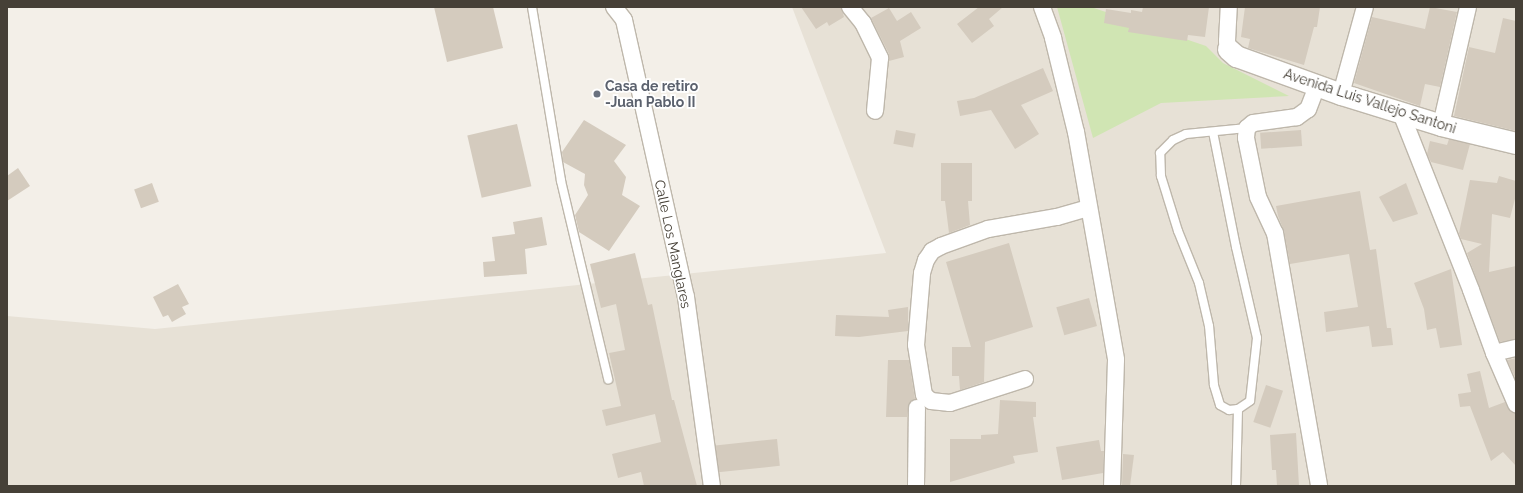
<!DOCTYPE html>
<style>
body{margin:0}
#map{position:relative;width:1523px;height:493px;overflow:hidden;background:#f3efe8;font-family:Raleway,sans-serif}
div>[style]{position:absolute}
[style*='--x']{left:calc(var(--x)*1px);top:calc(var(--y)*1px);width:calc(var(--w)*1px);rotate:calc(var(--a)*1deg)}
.residential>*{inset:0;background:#e7e1d6}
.green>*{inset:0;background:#d0e5b3}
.building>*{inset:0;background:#d4cbbe;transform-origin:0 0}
.roads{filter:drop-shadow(1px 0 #beb7ab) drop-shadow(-1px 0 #beb7ab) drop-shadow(0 1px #beb7ab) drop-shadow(0 -1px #beb7ab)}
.service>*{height:8px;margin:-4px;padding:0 4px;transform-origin:4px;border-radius:4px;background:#fff}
.minor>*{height:16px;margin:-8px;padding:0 8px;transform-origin:8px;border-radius:8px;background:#fff}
.tertiary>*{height:21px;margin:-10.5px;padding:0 10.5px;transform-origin:10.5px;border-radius:10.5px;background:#fff}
.dots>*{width:11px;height:11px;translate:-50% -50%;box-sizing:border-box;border:2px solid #fff;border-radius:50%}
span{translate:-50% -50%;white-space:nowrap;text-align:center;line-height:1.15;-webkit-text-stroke:3.5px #fff;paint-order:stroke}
.worship-label{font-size:14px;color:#5b616d;font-weight:700}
.left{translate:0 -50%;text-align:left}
.street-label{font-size:14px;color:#464037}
.frame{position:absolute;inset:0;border:8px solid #464037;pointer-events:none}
</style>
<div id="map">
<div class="residential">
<i style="clip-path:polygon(792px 7px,1516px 7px,1516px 486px,7px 486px,7px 316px,155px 329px,886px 253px)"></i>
</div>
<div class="green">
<i style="clip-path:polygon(1057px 7px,1091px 7px,1206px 46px,1223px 63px,1289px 96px,1161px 103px,1093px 138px)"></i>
</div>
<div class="building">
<i style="clip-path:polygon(434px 7px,493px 7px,503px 48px,447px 62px)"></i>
<i style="clip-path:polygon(801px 7px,841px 7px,844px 17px,829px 26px,827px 22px,816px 29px)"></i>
<i style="clip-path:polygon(979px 7px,1003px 7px,989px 19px,994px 26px,972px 43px,957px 24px)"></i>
<i style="clip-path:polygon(1143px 7px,1209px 7px,1205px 37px,1188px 35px,1187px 41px,1128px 32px,1129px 28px,1104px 23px,1106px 9px,1131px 13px,1131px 10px,1142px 12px)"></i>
<i style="clip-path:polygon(1245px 7px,1320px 7px,1317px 27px,1314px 27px,1304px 65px,1248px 48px,1250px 39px,1241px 37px)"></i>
<i style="clip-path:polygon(1430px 7px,1457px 12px,1440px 87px,1425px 84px,1420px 106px,1354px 83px,1372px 17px,1425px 29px)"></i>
<i style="clip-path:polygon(889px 8px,897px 21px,911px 12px,921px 28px,900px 41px,904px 57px,889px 61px,889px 54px,871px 18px)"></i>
<i style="clip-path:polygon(1503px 18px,1516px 21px,1516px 131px,1454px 116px,1469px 47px,1495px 53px)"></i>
<i style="clip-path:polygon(1043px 68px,1053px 91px,1021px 105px,1039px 134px,1015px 149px,991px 110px,960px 116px,957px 101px,974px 98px)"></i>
<i style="clip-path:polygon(584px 120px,626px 145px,614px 161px,626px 177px,622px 195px,640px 206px,609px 251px,579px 232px,575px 215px,588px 195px,584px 185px,585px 174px,563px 162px,562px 152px)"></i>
<i style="left:517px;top:124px;width:64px;height:51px;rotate:77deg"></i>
<i style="left:896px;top:130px;width:20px;height:14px;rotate:11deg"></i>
<i style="left:1301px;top:130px;width:16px;height:41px;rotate:86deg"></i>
<i style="clip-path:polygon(1449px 139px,1470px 144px,1463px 170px,1431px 162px,1427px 154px,1430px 141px,1447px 145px)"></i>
<i style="clip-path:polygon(941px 163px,972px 163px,972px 201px,968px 201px,970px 225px,949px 233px,945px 201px,941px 201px)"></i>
<i style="clip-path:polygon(18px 168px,30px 186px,7px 201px,7px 176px)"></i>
<i style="clip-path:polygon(1499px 176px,1516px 181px,1516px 195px,1510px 218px,1492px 214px,1489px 272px,1516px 266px,1516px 339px,1500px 342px,1467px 253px,1482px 244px,1461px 239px,1459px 233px,1470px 180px,1497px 183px)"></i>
<i style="left:152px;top:183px;width:20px;height:19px;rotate:70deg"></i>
<i style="clip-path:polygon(1406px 183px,1418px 214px,1393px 222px,1379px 197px)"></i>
<i style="clip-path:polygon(1360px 191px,1370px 250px,1376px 249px,1387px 328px,1391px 328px,1393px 345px,1372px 347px,1369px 326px,1326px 332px,1324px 312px,1358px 307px,1349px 254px,1290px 264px,1284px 231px,1278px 216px,1276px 206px)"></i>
<i style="clip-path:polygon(542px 217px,547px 245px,525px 249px,527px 274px,484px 277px,483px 262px,495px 261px,492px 237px,515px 234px,513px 222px)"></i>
<i style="clip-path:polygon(1009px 243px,1033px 327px,985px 342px,984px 382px,960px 390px,959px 376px,952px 376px,952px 347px,971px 347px,946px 262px)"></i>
<i style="clip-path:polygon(635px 253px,648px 305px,652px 304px,672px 400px,674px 400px,697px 486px,644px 486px,641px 472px,618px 478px,612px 454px,661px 442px,655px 414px,606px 426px,602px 410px,621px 406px,609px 353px,625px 350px,616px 304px,601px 308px,590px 264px)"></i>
<i style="clip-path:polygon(1451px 269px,1462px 345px,1440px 348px,1436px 328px,1427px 330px,1424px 309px,1414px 283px)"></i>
<i style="clip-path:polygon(178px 284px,189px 304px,182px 307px,186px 314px,172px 322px,168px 315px,163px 317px,153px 297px)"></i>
<i style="left:1089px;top:298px;width:29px;height:34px;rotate:74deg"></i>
<i style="clip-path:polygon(908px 307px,908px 331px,859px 337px,835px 336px,836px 315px,889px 317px,888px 310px)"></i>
<i style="clip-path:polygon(1516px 358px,1516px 377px,1515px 377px,1507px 360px)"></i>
<i style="clip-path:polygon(888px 360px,909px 360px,915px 399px,909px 404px,907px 417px,886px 417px)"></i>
<i style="clip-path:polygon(1480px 371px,1489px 408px,1505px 402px,1510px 411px,1516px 413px,1516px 466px,1503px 452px,1491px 461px,1470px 406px,1460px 407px,1458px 394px,1471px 392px,1467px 374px)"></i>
<i style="left:1266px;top:385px;width:18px;height:39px;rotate:19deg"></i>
<i style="clip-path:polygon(1000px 400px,1036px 402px,1036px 417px,1033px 417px,1038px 452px,1013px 456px,1015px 463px,950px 482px,950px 439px,981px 439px,981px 435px,998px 434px)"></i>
<i style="clip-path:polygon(1296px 433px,1299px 486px,1277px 486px,1276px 470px,1272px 470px,1270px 435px)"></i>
<i style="left:777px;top:439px;width:27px;height:62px;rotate:84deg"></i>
<i style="clip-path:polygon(1099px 440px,1101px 451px,1104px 451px,1103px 473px,1062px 480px,1056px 447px)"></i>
<i style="clip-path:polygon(1123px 454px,1134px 455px,1130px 486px,1122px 485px)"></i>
</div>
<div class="roads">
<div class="service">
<i style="--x:532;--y:7;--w:176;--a:80.5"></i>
<i style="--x:561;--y:181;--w:204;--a:76.6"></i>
<i style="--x:1213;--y:132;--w:117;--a:78.7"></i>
<i style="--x:1236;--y:247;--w:93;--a:77"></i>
<i style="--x:1257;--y:338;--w:63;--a:96.3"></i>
<i style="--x:1250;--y:401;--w:14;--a:146"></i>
<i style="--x:1236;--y:486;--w:77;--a:-88.5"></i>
<i style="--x:1238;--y:409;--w:9;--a:174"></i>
<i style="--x:1229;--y:410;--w:10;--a:-151"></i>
<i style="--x:1220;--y:405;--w:21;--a:-107"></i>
<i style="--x:1214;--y:385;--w:59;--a:-94.8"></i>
<i style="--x:1209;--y:326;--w:44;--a:-103.1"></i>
<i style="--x:1199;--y:283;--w:56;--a:-112"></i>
<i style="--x:1178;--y:231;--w:58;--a:-107.2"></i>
<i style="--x:1161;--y:176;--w:23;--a:-92"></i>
<i style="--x:1160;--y:153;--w:18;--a:-45"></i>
<i style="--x:1173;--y:140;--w:14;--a:-25"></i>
<i style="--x:1186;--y:134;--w:61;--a:-5.6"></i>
</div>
<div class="minor">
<i style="--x:614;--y:7;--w:16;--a:52"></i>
<i style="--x:624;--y:20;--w:284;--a:77.4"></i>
<i style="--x:686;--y:297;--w:191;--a:82.2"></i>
<i style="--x:850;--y:7;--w:21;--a:51"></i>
<i style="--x:863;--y:23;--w:39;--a:64"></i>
<i style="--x:880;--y:58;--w:53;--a:95.4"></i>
<i style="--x:1042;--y:7;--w:33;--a:70"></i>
<i style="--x:1053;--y:38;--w:97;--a:76.3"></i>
<i style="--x:1076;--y:132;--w:231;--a:80"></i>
<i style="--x:1116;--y:360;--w:126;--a:91.8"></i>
<i style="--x:1228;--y:49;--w:8;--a:-97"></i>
<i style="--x:1227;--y:41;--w:34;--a:-87"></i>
<i style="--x:1317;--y:86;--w:25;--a:111"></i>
<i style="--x:1308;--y:109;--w:14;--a:144"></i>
<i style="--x:1297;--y:117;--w:44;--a:172.2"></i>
<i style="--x:1253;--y:123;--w:8;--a:140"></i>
<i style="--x:1247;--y:128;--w:10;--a:96"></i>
<i style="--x:1246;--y:138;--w:60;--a:78.5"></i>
<i style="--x:1258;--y:197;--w:40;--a:65"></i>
<i style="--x:1275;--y:233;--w:257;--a:80.1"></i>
<i style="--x:1341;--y:94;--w:90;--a:-74.6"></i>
<i style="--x:1401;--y:113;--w:190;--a:68.4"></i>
<i style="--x:1471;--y:290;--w:67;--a:69.9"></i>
<i style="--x:1494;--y:353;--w:56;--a:66.7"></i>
<i style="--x:1441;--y:125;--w:121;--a:-77.1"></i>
<i style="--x:1494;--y:353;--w:23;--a:-13"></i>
<i style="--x:1025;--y:379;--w:79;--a:162.3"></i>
<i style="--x:950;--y:403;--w:19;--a:-174"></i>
<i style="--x:931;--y:401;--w:9;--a:-139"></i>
<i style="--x:924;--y:395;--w:51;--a:-99.1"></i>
<i style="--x:916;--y:345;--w:72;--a:-85.2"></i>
<i style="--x:922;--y:273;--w:14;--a:-73"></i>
<i style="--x:926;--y:260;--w:11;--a:-56"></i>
<i style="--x:932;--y:251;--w:10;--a:-29"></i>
<i style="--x:941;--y:246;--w:50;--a:-19.9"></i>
<i style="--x:988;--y:229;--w:70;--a:-9.9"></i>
<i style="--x:1057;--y:217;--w:32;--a:-16"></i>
<i style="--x:916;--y:486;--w:78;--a:-89.3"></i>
</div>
<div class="tertiary">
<i style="--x:1228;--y:49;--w:11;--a:41"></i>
<i style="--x:1236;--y:56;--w:112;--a:19.9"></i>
<i style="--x:1341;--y:94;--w:105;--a:17.2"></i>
<i style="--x:1441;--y:125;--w:77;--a:13.5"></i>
</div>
</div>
<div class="dots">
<i style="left:597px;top:94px;background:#6b7280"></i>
</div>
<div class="worship-label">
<span class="left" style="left:605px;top:94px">Casa de retiro<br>-Juan Pablo II</span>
</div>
<div class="street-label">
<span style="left:1370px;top:101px;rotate:18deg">Avenida Luis Vallejo Santoni</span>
<span style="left:673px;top:244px;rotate:78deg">Calle Los Manglares</span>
</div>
<div class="frame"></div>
</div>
